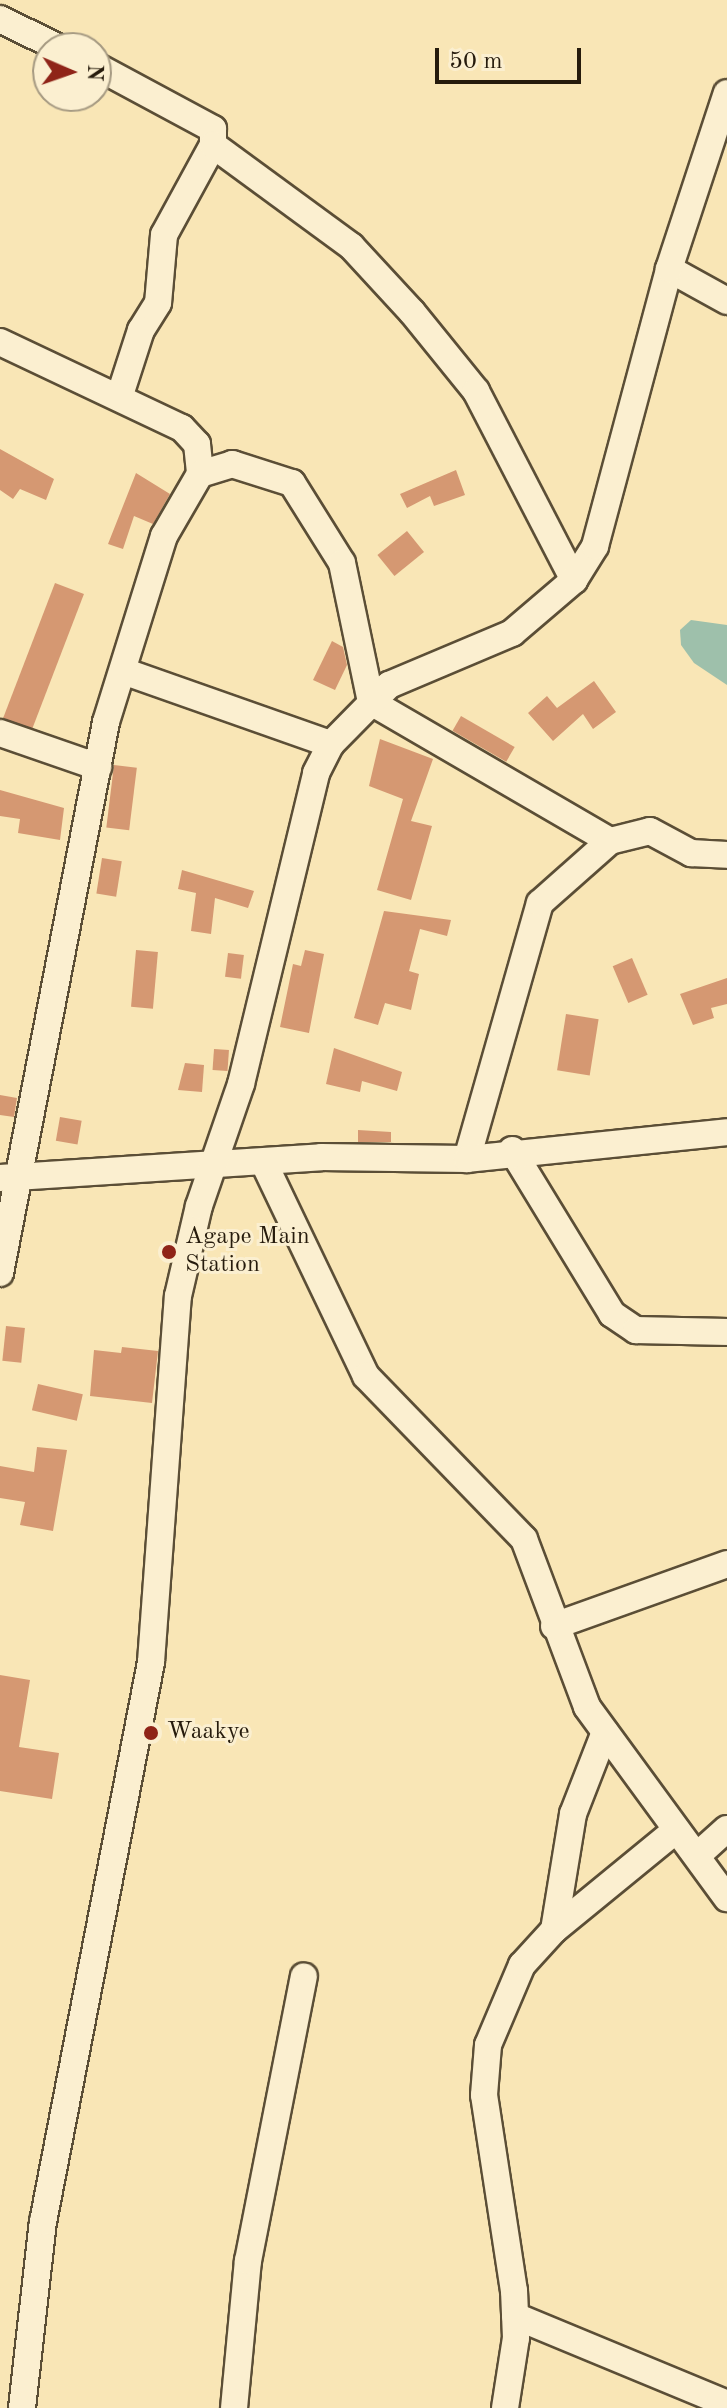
<!DOCTYPE html>
<style>
body{margin:0}
#map{position:relative;width:727px;height:2408px;overflow:hidden;background:#f9e6b6;font-family:"Old Standard TT",serif}
div>[style]{position:absolute}
[style*='--x']{left:calc(var(--x)*1px);top:calc(var(--y)*1px);width:calc(var(--w)*1px);rotate:calc(var(--a)*1deg)}
.water>*{inset:0;background:#9ec0ab}
.building>*{inset:0;background:#d59872;transform-origin:0 0}
.roads{filter:drop-shadow(2px 0 #5b4e36) drop-shadow(-2px 0 #5b4e36) drop-shadow(0 2px #5b4e36) drop-shadow(0 -2px #5b4e36)}
.minor>*{height:26px;margin:-13px;padding:0 13px;transform-origin:13px;border-radius:13px;background:#fbefd0}
.dots>*{width:22px;height:22px;translate:-50% -50%;box-sizing:border-box;border:4px solid #fbefd0;border-radius:50%}
span{translate:-50% -50%;white-space:nowrap;text-align:center;line-height:1.15;-webkit-text-stroke:6px #fbefd0;paint-order:stroke}
.poi-label{font-size:24px;color:#261b0c}
.left{translate:0 -50%;text-align:left}
.north{position:absolute;left:32px;top:32px;width:80px;height:80px;box-sizing:border-box;background:#fbefd0;border:2px solid #a69a82;border-radius:50%;rotate:92deg;font-size:22px;font-weight:700;line-height:32px;text-align:center;color:#261b0c}
.north::after{content:'';display:block;margin:auto;width:28px;height:36px;background:#8f2418;clip-path:polygon(50% 0,100% 100%,50% 72%,0 100%)}
.scale{position:absolute;left:435px;top:48px;width:146px;height:36px;box-sizing:border-box;border:4px solid #261b0c;border-top:0;padding-left:10px;font-size:24px;line-height:28px;white-space:nowrap;color:#261b0c;-webkit-text-stroke:6px #fbefd0;paint-order:stroke}
</style>
<div id="map">
<div class="water">
<i style="clip-path:polygon(691px 620px,727px 625px,727px 685px,694px 663px,681px 645px,680px 630px)"></i>
</div>
<div class="building">
<i style="clip-path:polygon(0 449px,54px 479px,46px 500px,20px 489px,13px 499px,0 490px)"></i>
<i style="clip-path:polygon(456px 470px,465px 495px,434px 506px,430px 496px,407px 508px,400px 494px)"></i>
<i style="clip-path:polygon(136px 473px,170px 494px,153px 524px,134px 516px,123px 549px,108px 544px)"></i>
<i style="left:407px;top:531px;width:27px;height:38px;rotate:51deg"></i>
<i style="left:55px;top:583px;width:31px;height:145px;rotate:21deg"></i>
<i style="clip-path:polygon(332px 641px,343px 647px,347px 665px,335px 690px,313px 680px)"></i>
<i style="clip-path:polygon(594px 681px,616px 712px,593px 729px,583px 714px,553px 741px,528px 713px,547px 696px,557px 708px)"></i>
<i style="left:461px;top:716px;width:62px;height:17px;rotate:30deg"></i>
<i style="clip-path:polygon(380px 739px,433px 759px,411px 821px,432px 826px,411px 900px,377px 890px,403px 799px,369px 786px)"></i>
<i style="left:114px;top:765px;width:23px;height:63px;rotate:7deg"></i>
<i style="clip-path:polygon(0 790px,64px 808px,60px 840px,18px 833px,20px 819px,0 816px)"></i>
<i style="left:102px;top:858px;width:20px;height:36px;rotate:9deg"></i>
<i style="clip-path:polygon(182px 870px,254px 891px,248px 908px,215px 898px,211px 934px,191px 931px,196px 893px,178px 889px)"></i>
<i style="clip-path:polygon(384px 911px,451px 920px,447px 936px,420px 929px,409px 971px,419px 974px,411px 1010px,385px 1003px,378px 1025px,354px 1018px)"></i>
<i style="left:136px;top:950px;width:22px;height:57px;rotate:5deg"></i>
<i style="clip-path:polygon(305px 950px,324px 954px,309px 1033px,280px 1027px,293px 964px,301px 966px)"></i>
<i style="left:228px;top:953px;width:16px;height:24px;rotate:7deg"></i>
<i style="left:632px;top:958px;width:40px;height:21px;rotate:67deg"></i>
<i style="clip-path:polygon(727px 978px,727px 1004px,711px 1008px,714px 1018px,693px 1025px,680px 994px)"></i>
<i style="left:566px;top:1014px;width:33px;height:57px;rotate:9deg"></i>
<i style="clip-path:polygon(334px 1048px,402px 1072px,397px 1091px,362px 1081px,360px 1092px,326px 1084px)"></i>
<i style="left:214px;top:1049px;width:15px;height:21px;rotate:4deg"></i>
<i style="clip-path:polygon(185px 1063px,204px 1065px,202px 1092px,178px 1090px)"></i>
<i style="clip-path:polygon(0 1095px,17px 1098px,14px 1117px,0 1115px)"></i>
<i style="left:60px;top:1117px;width:22px;height:24px;rotate:10deg"></i>
<i style="clip-path:polygon(358px 1130px,391px 1132px,391px 1142px,358px 1142px)"></i>
<i style="left:6px;top:1326px;width:19px;height:35px;rotate:6deg"></i>
<i style="clip-path:polygon(122px 1347px,158px 1351px,152px 1403px,90px 1396px,94px 1350px,121px 1353px)"></i>
<i style="left:38px;top:1384px;width:46px;height:27px;rotate:13deg"></i>
<i style="clip-path:polygon(37px 1447px,67px 1450px,53px 1531px,20px 1525px,25px 1502px,0 1498px,0 1466px,34px 1472px)"></i>
<i style="clip-path:polygon(0 1675px,30px 1680px,19px 1747px,59px 1753px,52px 1799px,0 1791px)"></i>
</div>
<div class="roads">
<div class="minor">
<i style="--x:0;--y:19;--w:66;--a:26.2"></i>
<i style="--x:96;--y:66;--w:133;--a:28.3"></i>
<i style="--x:213;--y:129;--w:16;--a:90"></i>
<i style="--x:213;--y:145;--w:102;--a:118.6"></i>
<i style="--x:164;--y:235;--w:68;--a:95"></i>
<i style="--x:158;--y:303;--w:32;--a:122"></i>
<i style="--x:141;--y:330;--w:71;--a:107.9"></i>
<i style="--x:213;--y:145;--w:171;--a:36.2"></i>
<i style="--x:351;--y:246;--w:90;--a:47.3"></i>
<i style="--x:412;--y:312;--w:102;--a:51"></i>
<i style="--x:476;--y:391;--w:213;--a:62.6"></i>
<i style="--x:669;--y:269;--w:66;--a:28.9"></i>
<i style="--x:0;--y:342;--w:201;--a:25.3"></i>
<i style="--x:182;--y:428;--w:22;--a:47"></i>
<i style="--x:197;--y:444;--w:30;--a:84"></i>
<i style="--x:126;--y:672;--w:217;--a:19.4"></i>
<i style="--x:0;--y:733;--w:104;--a:19.1"></i>
<i style="--x:512;--y:1150;--w:192;--a:58.6"></i>
<i style="--x:612;--y:1314;--w:29;--a:34"></i>
<i style="--x:636;--y:1330;--w:91;--a:1.3"></i>
<i style="--x:467;--y:1159;--w:266;--a:-74.1"></i>
<i style="--x:540;--y:903;--w:94;--a:-41.5"></i>
<i style="--x:264;--y:1163;--w:236;--a:64.4"></i>
<i style="--x:366;--y:1376;--w:227;--a:45.9"></i>
<i style="--x:524;--y:1539;--w:179;--a:69.4"></i>
<i style="--x:587;--y:1707;--w:237;--a:53.8"></i>
<i style="--x:0;--y:1178;--w:322;--a:-3.7"></i>
<i style="--x:321;--y:1157;--w:146;--a:0.8"></i>
<i style="--x:467;--y:1159;--w:261;--a:-5.9"></i>
<i style="--x:0;--y:1273;--w:561;--a:-79.11"></i>
<i style="--x:106;--y:722;--w:195;--a:-72.7"></i>
<i style="--x:164;--y:536;--w:72;--a:-59.9"></i>
<i style="--x:200;--y:474;--w:34;--a:-17"></i>
<i style="--x:232;--y:464;--w:63;--a:17.6"></i>
<i style="--x:292;--y:483;--w:94;--a:58"></i>
<i style="--x:342;--y:563;--w:142;--a:78.2"></i>
<i style="--x:371;--y:702;--w:276;--a:30.2"></i>
<i style="--x:610;--y:841;--w:41;--a:-14"></i>
<i style="--x:650;--y:831;--w:47;--a:28.2"></i>
<i style="--x:691;--y:853;--w:36;--a:3"></i>
<i style="--x:554;--y:1626;--w:184;--a:-19.7"></i>
<i style="--x:700;--y:1853;--w:36;--a:-42"></i>
<i style="--x:554;--y:1930;--w:118;--a:-80.7"></i>
<i style="--x:573;--y:1814;--w:88;--a:-68.7"></i>
<i style="--x:515;--y:2316;--w:230;--a:22.5"></i>
<i style="--x:22;--y:2408;--w:187;--a:-83.6"></i>
<i style="--x:43;--y:2222;--w:570;--a:-79.08"></i>
<i style="--x:151;--y:1662;--w:367;--a:-85.8"></i>
<i style="--x:178;--y:1296;--w:92;--a:-76.9"></i>
<i style="--x:199;--y:1206;--w:129;--a:-71"></i>
<i style="--x:241;--y:1084;--w:320;--a:-76.4"></i>
<i style="--x:316;--y:773;--w:33;--a:-63"></i>
<i style="--x:331;--y:744;--w:83;--a:-45.5"></i>
<i style="--x:389;--y:685;--w:134;--a:-22.9"></i>
<i style="--x:512;--y:633;--w:82;--a:-40.5"></i>
<i style="--x:574;--y:580;--w:40;--a:-58"></i>
<i style="--x:595;--y:546;--w:287;--a:-75"></i>
<i style="--x:669;--y:269;--w:185;--a:-71.8"></i>
<i style="--x:234;--y:2408;--w:148;--a:-84.6"></i>
<i style="--x:248;--y:2261;--w:290;--a:-78.9"></i>
<i style="--x:505;--y:2408;--w:71;--a:-81.1"></i>
<i style="--x:516;--y:2338;--w:47;--a:-92.4"></i>
<i style="--x:514;--y:2291;--w:198;--a:-98.7"></i>
<i style="--x:484;--y:2095;--w:50;--a:-85.4"></i>
<i style="--x:488;--y:2045;--w:87;--a:-67"></i>
<i style="--x:522;--y:1965;--w:47;--a:-47.6"></i>
<i style="--x:554;--y:1930;--w:158;--a:-39.3"></i>
</div>
</div>
<div class="dots">
<i style="left:169px;top:1252px;background:#8f2418"></i>
<i style="left:151px;top:1733px;background:#8f2418"></i>
</div>
<div class="poi-label">
<span class="left" style="left:185px;top:1252px">Agape Main<br>Station</span>
<span class="left" style="left:167px;top:1733px">Waakye</span>
</div>
<div class="north">N</div>
<div class="scale">50 m</div>
</div>
